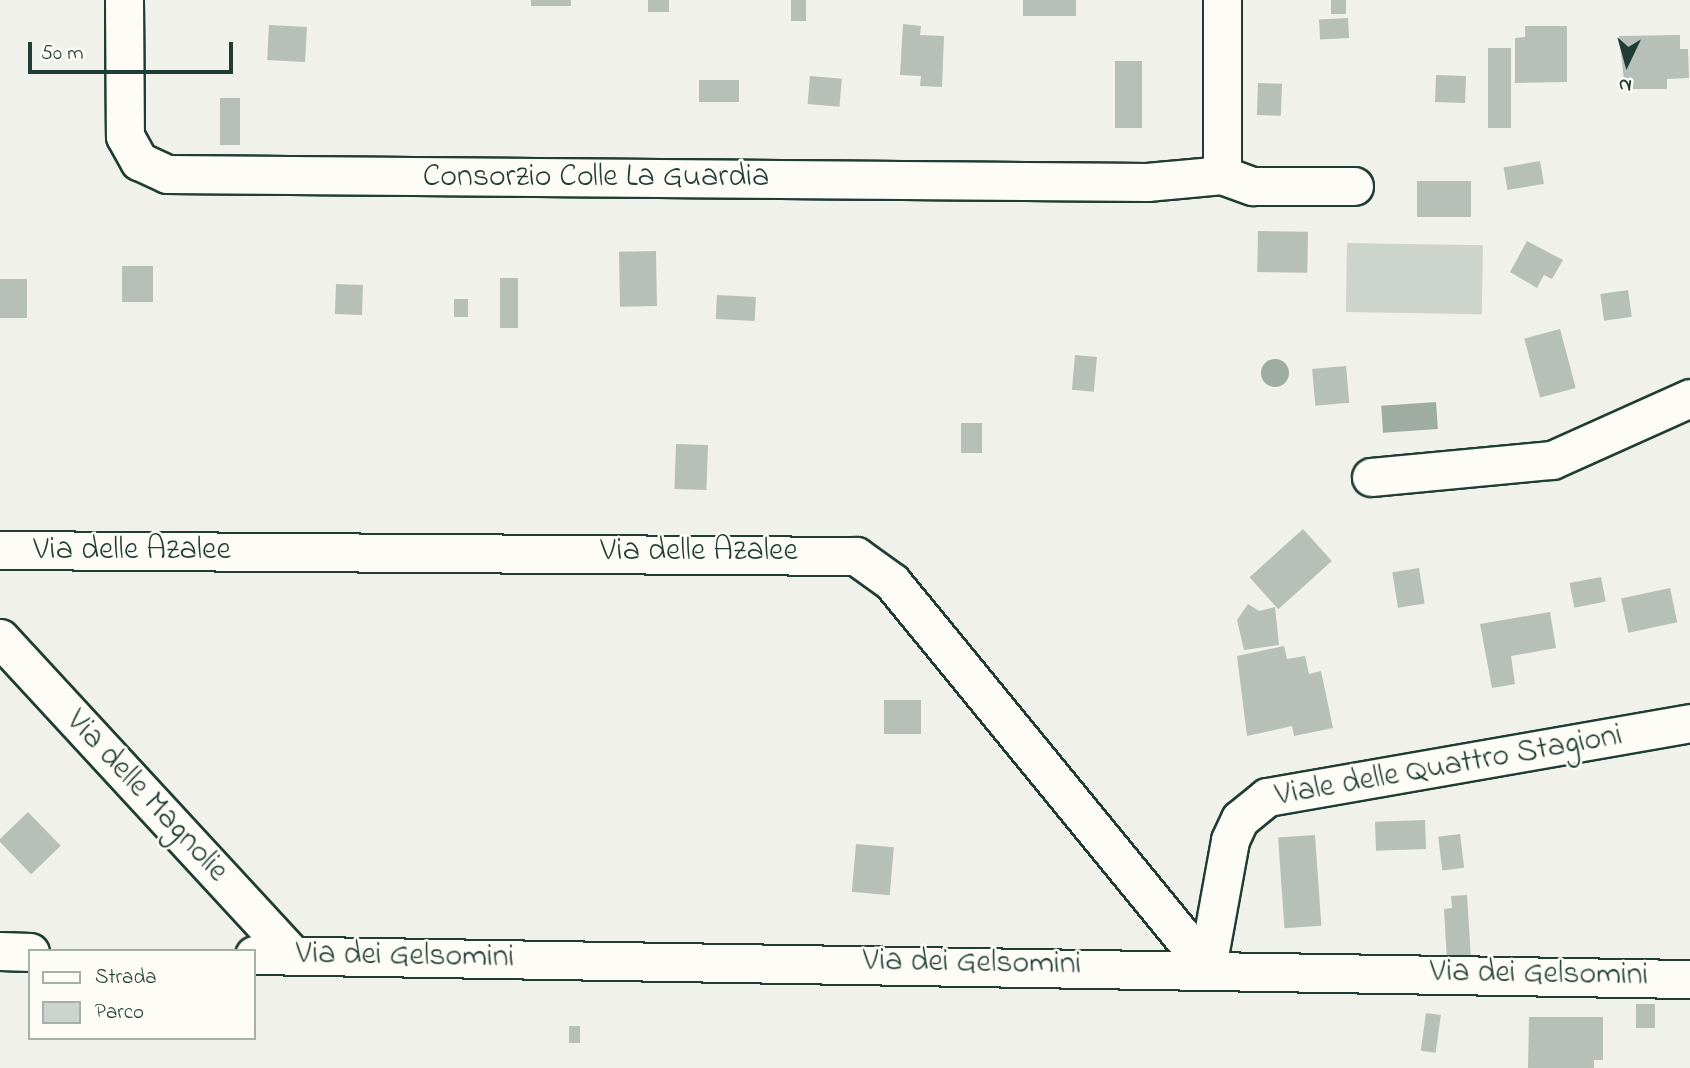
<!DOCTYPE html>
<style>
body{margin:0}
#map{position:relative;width:1690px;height:1068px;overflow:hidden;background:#f0f1eb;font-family:"Indie Flower",sans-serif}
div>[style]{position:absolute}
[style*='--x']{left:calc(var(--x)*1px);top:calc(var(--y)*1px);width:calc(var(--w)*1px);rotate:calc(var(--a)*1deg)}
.green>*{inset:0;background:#cdd3cd;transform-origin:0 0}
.water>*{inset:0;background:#9faca4;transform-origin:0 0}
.round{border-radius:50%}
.building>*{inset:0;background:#b6bfb8;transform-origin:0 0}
.roads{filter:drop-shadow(2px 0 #1f3d34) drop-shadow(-2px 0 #1f3d34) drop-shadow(0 2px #1f3d34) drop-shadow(0 -2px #1f3d34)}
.minor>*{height:37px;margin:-18.5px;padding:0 18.5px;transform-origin:18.5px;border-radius:18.5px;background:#fdfcf7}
span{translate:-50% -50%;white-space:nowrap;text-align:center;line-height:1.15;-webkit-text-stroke:5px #fdfcf7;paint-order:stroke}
.street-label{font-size:32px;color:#1f3d34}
.legend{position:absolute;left:28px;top:949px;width:228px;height:91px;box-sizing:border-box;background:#fdfcf7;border:2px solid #a4b0a9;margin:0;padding:9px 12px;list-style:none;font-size:21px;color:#1f3d34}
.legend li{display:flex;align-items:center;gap:14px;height:35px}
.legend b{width:35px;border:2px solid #a4b0a9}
.north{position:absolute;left:1592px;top:28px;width:70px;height:70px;-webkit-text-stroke:5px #fdfcf7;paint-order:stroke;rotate:185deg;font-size:19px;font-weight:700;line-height:28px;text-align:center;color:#1f3d34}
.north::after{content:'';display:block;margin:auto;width:24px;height:32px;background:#1f3d34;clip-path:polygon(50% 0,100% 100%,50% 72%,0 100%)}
.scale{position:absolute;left:28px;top:42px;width:205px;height:32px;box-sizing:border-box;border:4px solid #1f3d34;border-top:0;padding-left:9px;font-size:21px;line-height:24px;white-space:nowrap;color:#1f3d34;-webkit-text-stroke:5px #fdfcf7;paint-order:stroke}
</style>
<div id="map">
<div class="green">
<i style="left:1347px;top:243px;width:136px;height:69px;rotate:1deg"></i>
</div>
<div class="water">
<i class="round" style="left:1261px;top:359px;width:28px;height:28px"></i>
<i style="left:1436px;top:402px;width:27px;height:55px;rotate:86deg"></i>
</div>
<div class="building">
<i style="left:531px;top:0;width:40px;height:6px"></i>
<i style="left:648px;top:0;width:21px;height:12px"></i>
<i style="left:791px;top:0;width:15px;height:21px"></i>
<i style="left:1023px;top:0;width:53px;height:16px"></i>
<i style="left:1331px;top:0;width:15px;height:14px"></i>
<i style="left:1348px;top:18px;width:20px;height:29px;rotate:87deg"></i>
<i style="clip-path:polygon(903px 24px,921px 26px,920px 35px,944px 36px,942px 87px,920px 86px,921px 76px,900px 75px)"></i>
<i style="left:269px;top:25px;width:38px;height:35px;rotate:3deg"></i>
<i style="clip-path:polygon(1525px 26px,1567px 26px,1567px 82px,1515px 83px,1515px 38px,1525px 37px)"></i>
<i style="clip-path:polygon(1680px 35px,1680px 49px,1688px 49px,1689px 78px,1667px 79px,1667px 89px,1625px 89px,1619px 36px)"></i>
<i style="left:1488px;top:48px;width:23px;height:80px"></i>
<i style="left:1115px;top:61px;width:27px;height:67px"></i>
<i style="left:1436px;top:75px;width:30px;height:27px;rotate:2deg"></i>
<i style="left:810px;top:76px;width:32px;height:28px;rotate:5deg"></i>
<i style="left:699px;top:80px;width:40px;height:22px"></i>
<i style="left:1258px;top:83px;width:24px;height:32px;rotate:2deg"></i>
<i style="left:220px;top:98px;width:20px;height:47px"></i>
<i style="left:1540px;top:161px;width:23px;height:37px;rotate:80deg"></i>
<i style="left:1471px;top:181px;width:36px;height:54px;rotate:90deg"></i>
<i style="left:1258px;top:231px;width:50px;height:41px;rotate:1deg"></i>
<i style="clip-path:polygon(1527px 241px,1563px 260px,1552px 279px,1544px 275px,1537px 288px,1510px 272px)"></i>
<i style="left:656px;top:251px;width:55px;height:37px;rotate:89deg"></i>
<i style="left:122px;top:266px;width:31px;height:36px"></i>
<i style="left:500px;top:278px;width:18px;height:50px"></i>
<i style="left:0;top:279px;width:27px;height:39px"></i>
<i style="left:336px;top:284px;width:27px;height:30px;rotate:2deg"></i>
<i style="left:1628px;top:290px;width:27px;height:28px;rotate:82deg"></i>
<i style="left:717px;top:295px;width:39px;height:24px;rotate:3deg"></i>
<i style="left:454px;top:299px;width:14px;height:18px"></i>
<i style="left:1560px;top:329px;width:61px;height:37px;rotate:75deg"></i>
<i style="left:1075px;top:355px;width:22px;height:35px;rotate:5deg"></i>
<i style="left:1346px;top:366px;width:37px;height:34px;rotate:85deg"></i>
<i style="left:961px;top:423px;width:21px;height:30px"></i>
<i style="left:676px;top:444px;width:32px;height:45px;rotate:2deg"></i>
<i style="left:1303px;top:529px;width:43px;height:72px;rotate:48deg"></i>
<i style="left:1419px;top:568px;width:36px;height:27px;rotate:81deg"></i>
<i style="left:1601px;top:577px;width:25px;height:32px;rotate:79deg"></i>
<i style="left:1670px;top:588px;width:35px;height:50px;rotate:78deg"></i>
<i style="clip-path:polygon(1248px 604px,1259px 611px,1275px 607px,1279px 645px,1244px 650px,1237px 620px)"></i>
<i style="clip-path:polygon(1550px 612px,1556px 648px,1511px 656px,1515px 684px,1492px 688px,1480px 624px)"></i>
<i style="clip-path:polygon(1284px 646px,1287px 659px,1305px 656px,1309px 674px,1321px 671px,1333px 728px,1294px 736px,1292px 726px,1247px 736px,1237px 656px)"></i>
<i style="left:884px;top:700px;width:37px;height:34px"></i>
<i style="left:28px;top:812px;width:47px;height:41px;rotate:46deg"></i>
<i style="left:1425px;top:820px;width:29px;height:50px;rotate:88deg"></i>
<i style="left:1460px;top:834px;width:34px;height:22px;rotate:83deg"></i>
<i style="left:1315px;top:835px;width:91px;height:37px;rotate:86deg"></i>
<i style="left:856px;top:844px;width:38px;height:48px;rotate:5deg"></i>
<i style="clip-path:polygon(1467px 895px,1471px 959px,1447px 961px,1444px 909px,1452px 908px,1451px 896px)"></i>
<i style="left:1636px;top:1004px;width:19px;height:24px"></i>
<i style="left:1426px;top:1013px;width:15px;height:38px;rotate:8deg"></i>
<i style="clip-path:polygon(1529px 1017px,1603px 1017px,1603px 1060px,1594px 1060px,1594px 1068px,1528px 1068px)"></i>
<i style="left:569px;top:1026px;width:11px;height:17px"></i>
</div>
<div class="roads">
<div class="minor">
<i style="--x:124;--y:0;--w:136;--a:89.6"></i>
<i style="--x:125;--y:136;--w:29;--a:61"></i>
<i style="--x:139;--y:161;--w:31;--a:25"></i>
<i style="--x:167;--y:174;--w:980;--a:0.47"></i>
<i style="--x:1147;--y:182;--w:75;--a:-5.3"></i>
<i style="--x:1222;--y:175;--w:33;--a:20"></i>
<i style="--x:1253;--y:186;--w:101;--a:0"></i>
<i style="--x:1222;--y:175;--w:175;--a:-90"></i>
<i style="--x:1371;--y:477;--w:182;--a:-5.4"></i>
<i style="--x:1552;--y:460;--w:151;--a:-24.2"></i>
<i style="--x:0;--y:550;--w:856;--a:0.4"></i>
<i style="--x:856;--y:556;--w:44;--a:35.8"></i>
<i style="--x:892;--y:582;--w:497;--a:50.7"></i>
<i style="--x:0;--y:638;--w:432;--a:47.3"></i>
<i style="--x:0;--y:951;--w:30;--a:2"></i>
<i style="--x:254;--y:955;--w:1436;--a:0.96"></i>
<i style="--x:1207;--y:967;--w:129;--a:-79.7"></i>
<i style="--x:1230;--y:840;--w:23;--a:-65"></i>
<i style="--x:1240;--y:819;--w:35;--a:-39"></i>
<i style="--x:1267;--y:797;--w:429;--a:-9.9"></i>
</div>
</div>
<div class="street-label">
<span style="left:596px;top:178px">Consorzio Colle La Guardia</span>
<span style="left:132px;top:551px">Via delle Azalee</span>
<span style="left:699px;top:552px">Via delle Azalee</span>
<span style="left:1449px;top:767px;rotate:-10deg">Viale delle Quattro Stagioni</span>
<span style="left:146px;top:797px;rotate:47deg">Via delle Magnolie</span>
<span style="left:405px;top:957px;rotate:1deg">Via dei Gelsomini</span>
<span style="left:972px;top:964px;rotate:1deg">Via dei Gelsomini</span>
<span style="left:1539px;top:975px;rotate:1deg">Via dei Gelsomini</span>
</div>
<ul class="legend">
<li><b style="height:9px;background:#fdfcf7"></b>Strada</li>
<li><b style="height:19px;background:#cdd3cd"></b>Parco</li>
</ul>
<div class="north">N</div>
<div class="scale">50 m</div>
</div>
